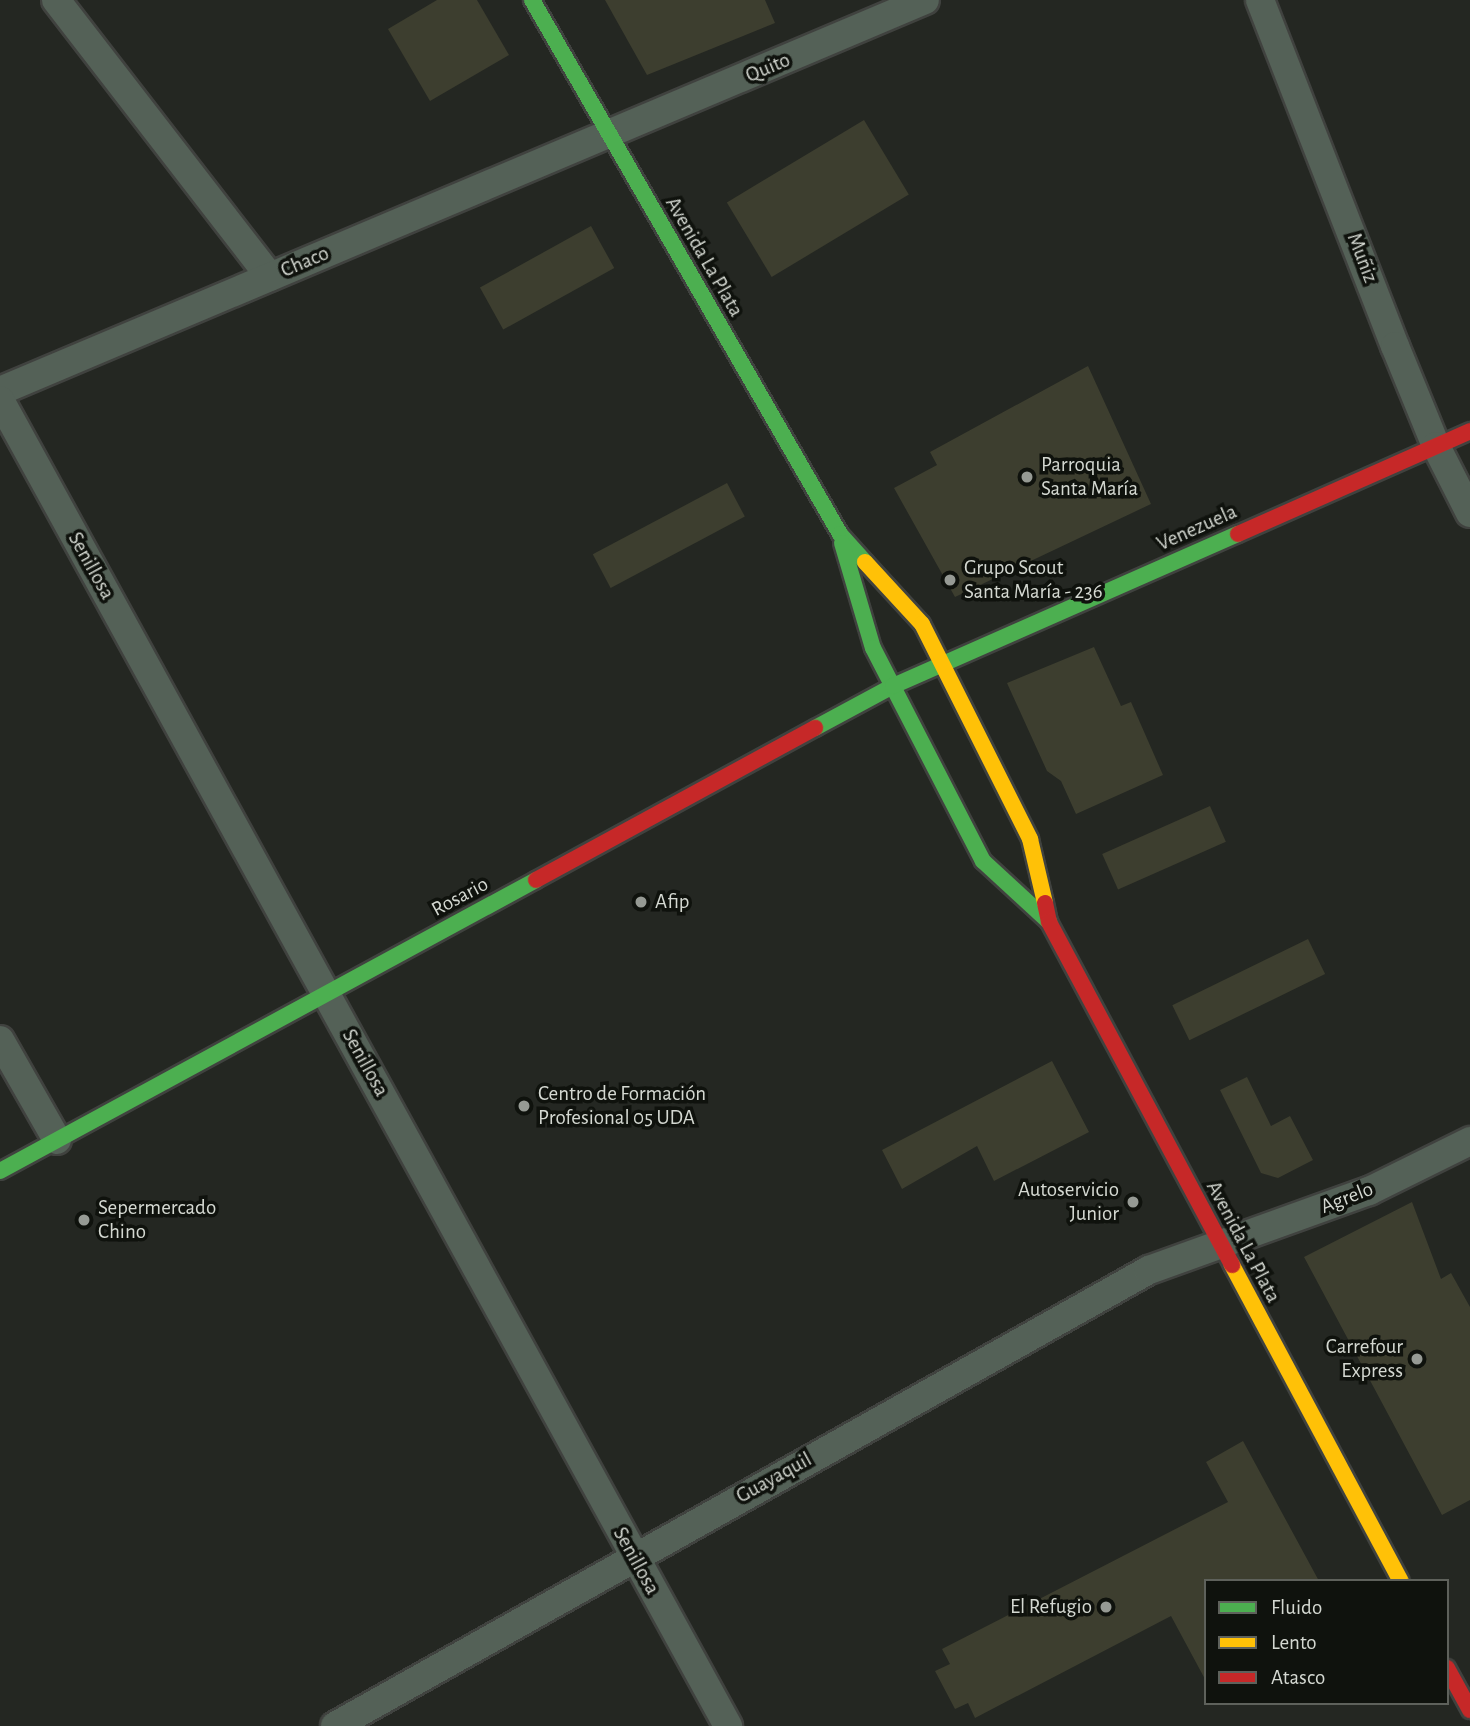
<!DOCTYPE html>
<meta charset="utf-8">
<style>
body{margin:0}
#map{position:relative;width:1470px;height:1726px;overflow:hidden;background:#242722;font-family:"Alegreya Sans",sans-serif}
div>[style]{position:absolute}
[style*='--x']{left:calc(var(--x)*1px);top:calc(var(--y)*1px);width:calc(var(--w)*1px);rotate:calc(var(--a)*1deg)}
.building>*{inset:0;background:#3d3e2f;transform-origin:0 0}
.roads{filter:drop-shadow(2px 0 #40423f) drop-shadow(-2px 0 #40423f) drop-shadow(0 2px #40423f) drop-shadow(0 -2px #40423f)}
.street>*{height:28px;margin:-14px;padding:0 14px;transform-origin:14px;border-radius:14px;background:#546157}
.fast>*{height:16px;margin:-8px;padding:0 8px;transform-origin:8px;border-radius:8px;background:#4caf50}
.slow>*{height:16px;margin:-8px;padding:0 8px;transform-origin:8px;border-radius:8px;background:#ffc107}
.jam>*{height:16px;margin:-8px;padding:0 8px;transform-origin:8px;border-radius:8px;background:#c62828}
.dots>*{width:19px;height:19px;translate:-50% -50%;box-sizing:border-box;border:4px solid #0f120d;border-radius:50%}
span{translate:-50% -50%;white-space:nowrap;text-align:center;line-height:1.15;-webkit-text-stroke:7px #0f120d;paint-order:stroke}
.street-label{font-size:21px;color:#d4d8d1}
.poi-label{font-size:21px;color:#d4d8d1}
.left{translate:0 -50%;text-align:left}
.right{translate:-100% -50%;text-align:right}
.legend{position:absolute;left:1204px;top:1579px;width:245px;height:126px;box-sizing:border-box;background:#0f120d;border:2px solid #5e615b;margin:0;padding:9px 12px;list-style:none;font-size:21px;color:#d4d8d1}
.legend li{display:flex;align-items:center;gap:14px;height:35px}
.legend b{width:35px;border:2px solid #5e615b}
</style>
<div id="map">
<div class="building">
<i style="clip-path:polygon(437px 0,477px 0,509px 55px,430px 101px,388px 29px)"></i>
<i style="clip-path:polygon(605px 0,765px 0,775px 23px,647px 75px)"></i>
<i style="left:864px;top:120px;width:87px;height:160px;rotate:59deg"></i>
<i style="left:591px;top:226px;width:48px;height:127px;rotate:61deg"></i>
<i style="clip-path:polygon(1088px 366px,1151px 504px,955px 597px,894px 488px,937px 465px,930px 452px)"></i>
<i style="left:727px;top:483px;width:38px;height:152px;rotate:62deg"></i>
<i style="clip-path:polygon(1094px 647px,1121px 706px,1131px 702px,1163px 775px,1076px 814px,1061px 781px,1047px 771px,1007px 683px)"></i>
<i style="left:1210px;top:806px;width:39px;height:118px;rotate:66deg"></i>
<i style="left:1308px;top:939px;width:39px;height:151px;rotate:64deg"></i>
<i style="clip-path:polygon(1052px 1061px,1089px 1132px,994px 1181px,977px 1146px,902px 1189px,882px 1150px)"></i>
<i style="clip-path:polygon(1247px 1077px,1271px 1126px,1290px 1116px,1313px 1160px,1278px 1178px,1261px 1173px,1220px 1090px)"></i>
<i style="clip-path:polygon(1412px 1202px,1441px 1279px,1451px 1273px,1470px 1307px,1470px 1500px,1442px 1515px,1304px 1257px)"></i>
<i style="clip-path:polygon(1243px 1441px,1319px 1581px,1206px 1581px,1206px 1681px,1171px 1616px,975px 1718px,968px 1703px,955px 1709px,935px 1671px,950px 1664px,942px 1649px,1228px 1502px,1206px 1462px)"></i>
</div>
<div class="roads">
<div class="street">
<i style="--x:56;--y:0;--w:350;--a:52.3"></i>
<i style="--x:1260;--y:0;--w:371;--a:68.7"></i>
<i style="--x:1395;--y:346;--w:108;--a:67.7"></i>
<i style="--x:1436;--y:446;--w:75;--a:63.1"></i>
<i style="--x:0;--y:391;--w:1004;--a:-22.91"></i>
<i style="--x:0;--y:400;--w:1513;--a:61.23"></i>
<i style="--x:0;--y:1040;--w:115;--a:60.3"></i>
<i style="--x:335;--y:1726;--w:933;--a:-29.26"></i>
<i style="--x:1149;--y:1270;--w:234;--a:-19.8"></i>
<i style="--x:1369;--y:1191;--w:113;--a:-26.3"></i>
</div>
<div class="fast">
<i style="--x:532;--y:0;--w:616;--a:60.02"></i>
<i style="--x:840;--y:534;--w:38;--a:48"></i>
<i style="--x:842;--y:543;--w:109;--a:73.6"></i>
<i style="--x:873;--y:648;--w:240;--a:62.7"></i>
<i style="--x:983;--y:861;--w:90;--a:42.7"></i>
<i style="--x:815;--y:728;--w:89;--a:-28.3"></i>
<i style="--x:893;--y:686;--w:377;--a:-23.8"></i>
<i style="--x:0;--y:1171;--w:610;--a:-28.5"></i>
</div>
<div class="slow">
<i style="--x:865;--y:562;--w:84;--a:47.4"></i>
<i style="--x:922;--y:624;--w:241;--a:63.3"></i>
<i style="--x:1030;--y:839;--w:66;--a:76.8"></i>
<i style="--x:1232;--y:1265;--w:358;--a:61.9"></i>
</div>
<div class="jam">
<i style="--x:1238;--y:534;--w:254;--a:-23.9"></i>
<i style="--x:536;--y:880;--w:318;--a:-28.6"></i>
<i style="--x:1045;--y:903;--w:19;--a:78"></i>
<i style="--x:1049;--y:922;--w:389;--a:61.9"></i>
<i style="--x:1447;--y:1668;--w:48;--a:61.3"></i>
</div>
</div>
<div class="dots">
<i style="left:1027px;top:477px;background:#969a94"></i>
<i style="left:950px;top:580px;background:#969a94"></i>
<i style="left:641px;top:902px;background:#969a94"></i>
<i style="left:524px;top:1106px;background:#969a94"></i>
<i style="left:1133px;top:1202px;background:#969a94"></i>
<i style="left:84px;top:1220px;background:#969a94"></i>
<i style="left:1417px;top:1359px;background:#969a94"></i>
<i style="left:1106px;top:1607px;background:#969a94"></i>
</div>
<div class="street-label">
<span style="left:768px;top:68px;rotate:-23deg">Quito</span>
<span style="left:704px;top:257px;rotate:60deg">Avenida La Plata</span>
<span style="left:1362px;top:258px;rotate:69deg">Muñiz</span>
<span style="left:305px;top:262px;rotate:-23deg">Chaco</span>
<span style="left:1197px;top:528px;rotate:-24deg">Venezuela</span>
<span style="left:91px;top:566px;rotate:61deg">Senillosa</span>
<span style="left:460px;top:897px;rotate:-28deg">Rosario</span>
<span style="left:365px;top:1063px;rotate:61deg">Senillosa</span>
<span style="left:1347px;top:1198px;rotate:-21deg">Agrelo</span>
<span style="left:1243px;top:1242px;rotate:62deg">Avenida La Plata</span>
<span style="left:774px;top:1478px;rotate:-29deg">Guayaquil</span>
<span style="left:636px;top:1561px;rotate:61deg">Senillosa</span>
</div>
<div class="poi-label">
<span class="left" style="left:1041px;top:477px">Parroquia<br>Santa María</span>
<span class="left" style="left:964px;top:580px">Grupo Scout<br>Santa María - 236</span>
<span class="left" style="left:655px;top:902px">Afip</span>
<span class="left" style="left:538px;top:1106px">Centro de Formación<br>Profesional 05 UDA</span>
<span class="right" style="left:1119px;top:1202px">Autoservicio<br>Junior</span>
<span class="left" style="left:98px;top:1220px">Sepermercado<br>Chino</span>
<span class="right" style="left:1403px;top:1359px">Carrefour<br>Express</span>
<span class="right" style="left:1092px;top:1607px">El Refugio</span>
</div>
<ul class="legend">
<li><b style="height:9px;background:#4caf50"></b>Fluido</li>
<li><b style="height:9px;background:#ffc107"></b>Lento</li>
<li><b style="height:9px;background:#c62828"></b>Atasco</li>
</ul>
</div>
